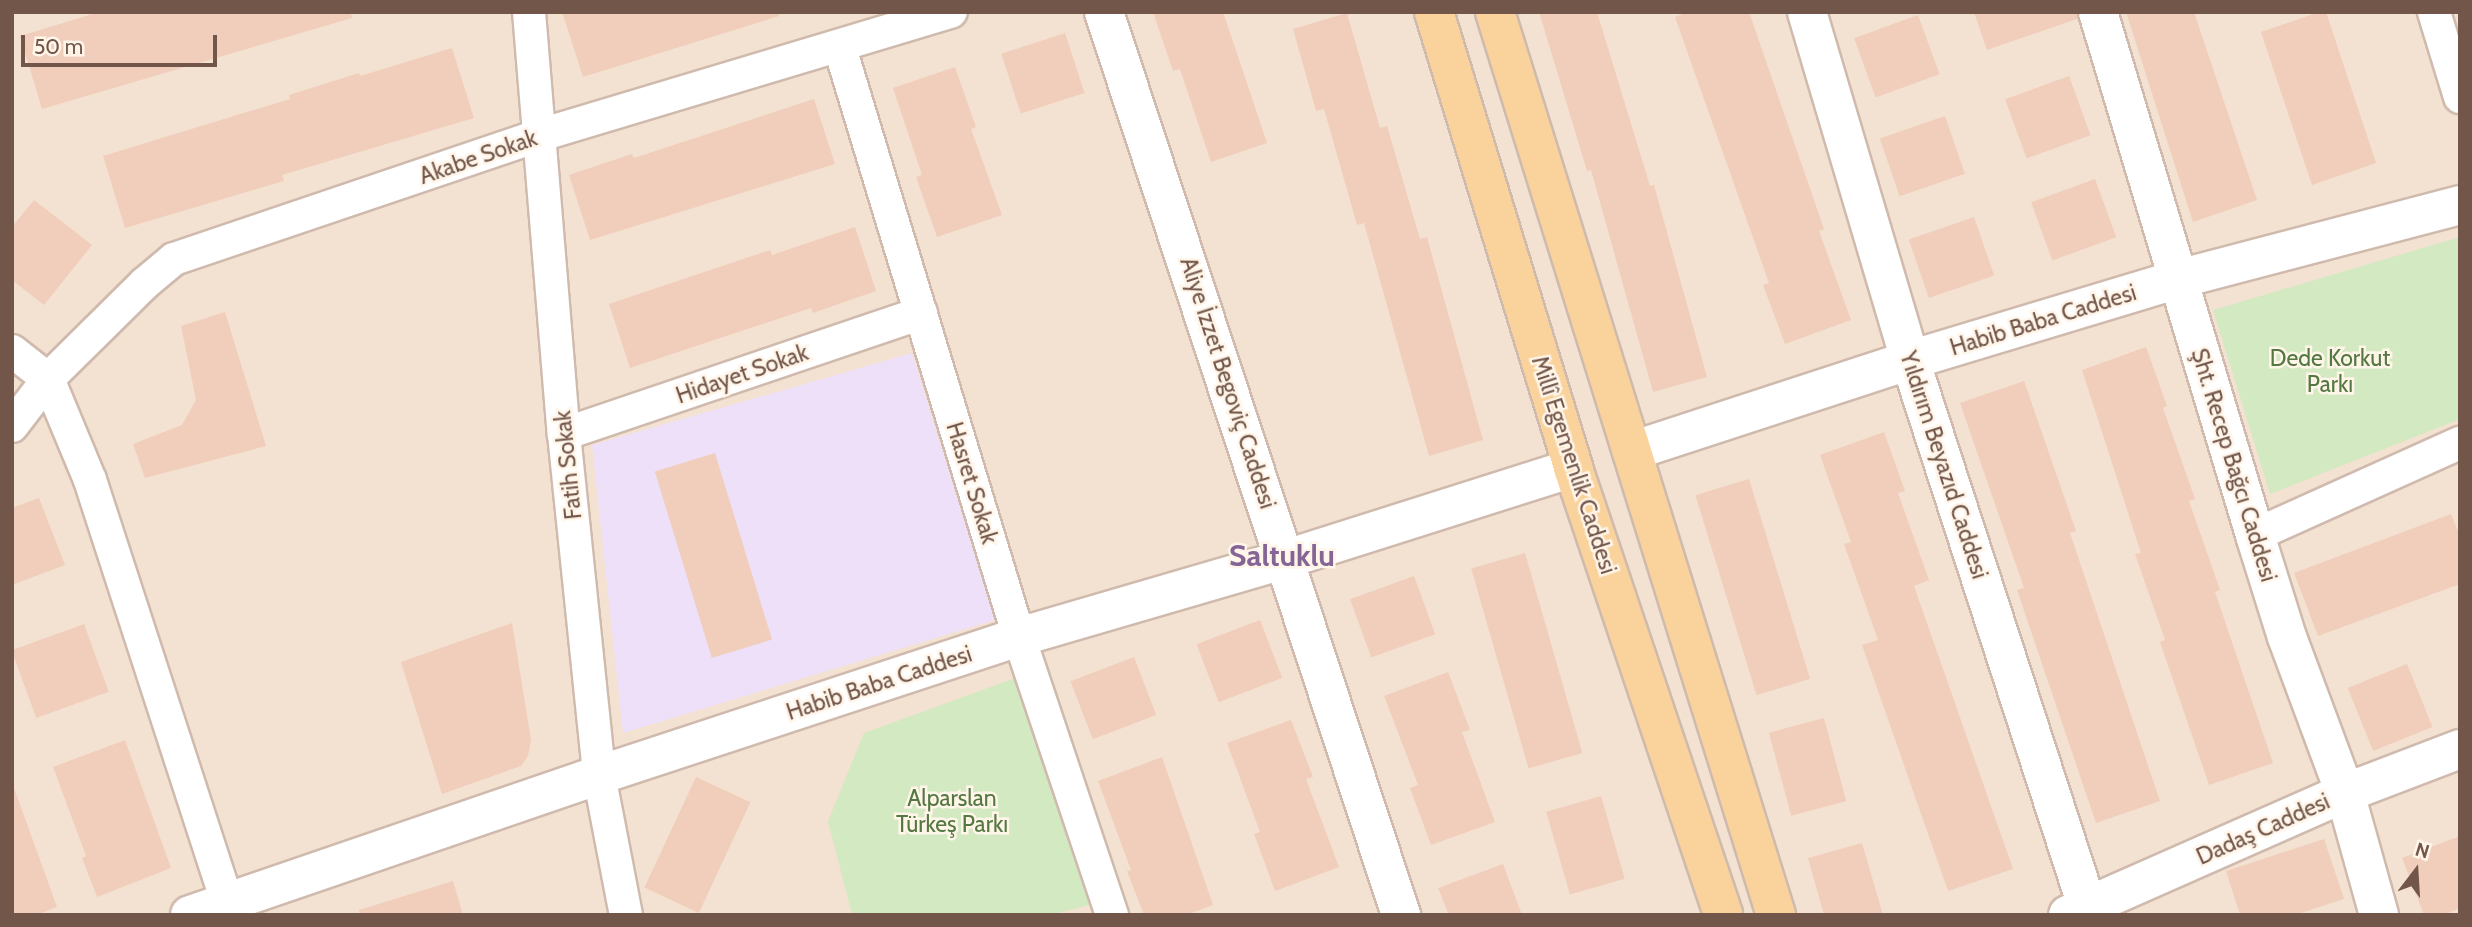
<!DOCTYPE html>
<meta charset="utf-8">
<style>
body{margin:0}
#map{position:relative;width:2472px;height:927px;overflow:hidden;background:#fcf1e3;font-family:Cabin,sans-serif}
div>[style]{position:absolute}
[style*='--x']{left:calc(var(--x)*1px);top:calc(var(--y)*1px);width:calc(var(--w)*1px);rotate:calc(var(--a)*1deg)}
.residential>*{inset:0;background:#f3e2d1;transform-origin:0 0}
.education>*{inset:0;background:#eee0f8}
.green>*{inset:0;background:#d3e9c2}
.building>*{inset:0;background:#f0cebb;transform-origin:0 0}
.roads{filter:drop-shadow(2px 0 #cfbaad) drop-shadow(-2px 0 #cfbaad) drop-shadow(0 2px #cfbaad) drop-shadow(0 -2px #cfbaad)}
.minor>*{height:32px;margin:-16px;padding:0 16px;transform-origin:16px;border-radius:16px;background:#fff}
.tertiary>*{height:38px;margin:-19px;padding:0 19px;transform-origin:19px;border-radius:19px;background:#fff}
.primary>*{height:38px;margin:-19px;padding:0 19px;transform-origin:19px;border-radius:19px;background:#f9d29c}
span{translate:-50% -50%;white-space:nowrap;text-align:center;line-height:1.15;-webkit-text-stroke:5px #fff5e9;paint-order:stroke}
.street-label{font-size:23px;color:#73564a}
.park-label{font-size:23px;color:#547842}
.district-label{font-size:30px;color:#846596;font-weight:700}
.frame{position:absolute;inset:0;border:14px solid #73564a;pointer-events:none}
.north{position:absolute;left:2381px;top:836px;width:70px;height:70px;-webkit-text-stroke:5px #fff5e9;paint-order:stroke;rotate:17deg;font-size:19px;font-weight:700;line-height:28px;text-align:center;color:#73564a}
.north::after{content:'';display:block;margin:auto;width:24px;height:32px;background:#73564a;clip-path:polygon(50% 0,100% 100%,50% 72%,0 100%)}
.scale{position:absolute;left:21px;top:35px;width:196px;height:32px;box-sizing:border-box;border:4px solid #73564a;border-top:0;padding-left:9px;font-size:21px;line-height:24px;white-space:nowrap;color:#73564a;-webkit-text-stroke:5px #fff5e9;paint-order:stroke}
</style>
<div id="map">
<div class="residential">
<i style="left:12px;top:12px;width:2448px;height:903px"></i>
</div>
<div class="education">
<i style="clip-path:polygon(912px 353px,995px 620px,623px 733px,592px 445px)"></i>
</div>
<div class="green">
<i style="clip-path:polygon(2460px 237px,2460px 419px,2270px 494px,2213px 310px)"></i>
<i style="clip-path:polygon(1018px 677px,1090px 905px,1050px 915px,852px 915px,828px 821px,864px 733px)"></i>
</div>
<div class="building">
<i style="clip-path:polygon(99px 12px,351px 12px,352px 18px,42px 109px,20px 36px)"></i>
<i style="clip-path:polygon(562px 12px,778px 12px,779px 16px,583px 77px)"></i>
<i style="clip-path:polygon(1153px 12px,1223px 12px,1267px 143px,1211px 162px,1180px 69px,1173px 71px)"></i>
<i style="clip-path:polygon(1539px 12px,1597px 12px,1650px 186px,1654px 185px,1707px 377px,1653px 392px,1591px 170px,1587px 171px)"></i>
<i style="clip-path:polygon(1688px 12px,1749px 12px,1824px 229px,1819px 231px,1851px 320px,1785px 344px,1763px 285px,1769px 283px,1675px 17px)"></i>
<i style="clip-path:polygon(1974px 12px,2077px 12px,2077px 19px,1987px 50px)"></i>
<i style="clip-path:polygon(2126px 12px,2194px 12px,2257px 200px,2193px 222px)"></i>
<i style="clip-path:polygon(2319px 12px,2326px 12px,2376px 163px,2312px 185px,2261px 32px)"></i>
<i style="clip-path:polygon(1347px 13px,1380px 128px,1387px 126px,1420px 239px,1427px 237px,1483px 440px,1429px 456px,1364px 223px,1357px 225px,1324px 109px,1316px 111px,1293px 29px)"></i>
<i style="left:1918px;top:15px;width:63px;height:68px;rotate:70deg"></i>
<i style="left:1065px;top:33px;width:63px;height:67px;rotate:72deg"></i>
<i style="clip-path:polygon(452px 48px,474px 118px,282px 175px,284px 181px,125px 228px,103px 156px,290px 99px,289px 95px,359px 73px,360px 76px)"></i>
<i style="clip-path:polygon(955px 67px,976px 127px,971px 129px,1002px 215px,937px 237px,916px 177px,922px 175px,893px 88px)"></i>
<i style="left:2069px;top:76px;width:63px;height:68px;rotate:70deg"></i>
<i style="clip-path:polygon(814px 99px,835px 164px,590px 240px,569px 175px,632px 154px,634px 158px)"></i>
<i style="left:1945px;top:116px;width:61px;height:69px;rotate:71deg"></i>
<i style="left:2095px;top:179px;width:62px;height:68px;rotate:70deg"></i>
<i style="clip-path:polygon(34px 200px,92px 245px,44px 305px,12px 280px,12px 227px)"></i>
<i style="left:1974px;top:217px;width:62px;height:69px;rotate:71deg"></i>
<i style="clip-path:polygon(855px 227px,876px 291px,813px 313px,811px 308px,630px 368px,609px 304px,770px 250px,772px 255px)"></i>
<i style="clip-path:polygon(225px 312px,266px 446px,145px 478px,133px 444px,182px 425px,196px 400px,181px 326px)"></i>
<i style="clip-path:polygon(2146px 347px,2167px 406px,2163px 408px,2195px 499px,2189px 501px,2220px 590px,2215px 592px,2273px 763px,2209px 785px,2160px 642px,2165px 640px,2135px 554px,2141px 553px,2082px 370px)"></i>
<i style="clip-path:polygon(2024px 381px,2076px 531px,2070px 533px,2160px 801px,2096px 823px,2017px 590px,2024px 588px,1960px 403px)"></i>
<i style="clip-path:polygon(1884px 432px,1905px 491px,1898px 493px,1929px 580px,1914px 586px,2013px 869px,1948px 891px,1862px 645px,1878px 640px,1844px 544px,1851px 542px,1820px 455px)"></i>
<i style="left:715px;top:453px;width:195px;height:63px;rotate:73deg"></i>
<i style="left:1749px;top:479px;width:209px;height:56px;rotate:73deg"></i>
<i style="clip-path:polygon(39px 498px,65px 565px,12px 585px,12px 508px)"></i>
<i style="clip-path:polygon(2451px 514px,2460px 536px,2460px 584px,2318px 636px,2294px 573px)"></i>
<i style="left:1525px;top:553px;width:208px;height:56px;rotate:74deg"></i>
<i style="left:1414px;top:576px;width:62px;height:68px;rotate:70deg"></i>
<i style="left:1260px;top:620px;width:62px;height:68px;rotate:69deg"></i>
<i style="clip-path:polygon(512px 623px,531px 740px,528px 756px,521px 766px,442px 794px,401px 662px)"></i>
<i style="left:84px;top:624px;width:72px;height:77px;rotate:70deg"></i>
<i style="left:1134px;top:657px;width:62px;height:68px;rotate:69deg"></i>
<i style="left:2407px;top:664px;width:68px;height:64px;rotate:68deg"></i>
<i style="clip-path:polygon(1448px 672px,1470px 730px,1462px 732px,1495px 822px,1431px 845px,1410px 788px,1418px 785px,1384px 696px)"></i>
<i style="left:1824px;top:718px;width:86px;height:57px;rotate:75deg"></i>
<i style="clip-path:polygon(1291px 720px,1313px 777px,1306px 779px,1339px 867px,1275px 891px,1254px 834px,1260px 832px,1227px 743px)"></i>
<i style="clip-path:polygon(125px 740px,171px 868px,97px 897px,82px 858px,86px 856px,53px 767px)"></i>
<i style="clip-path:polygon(1162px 757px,1213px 905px,1186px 915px,1144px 915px,1127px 871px,1131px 870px,1098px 781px)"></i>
<i style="left:696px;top:777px;width:60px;height:122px;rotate:25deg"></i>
<i style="clip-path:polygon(14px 788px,57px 907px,36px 915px,12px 915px)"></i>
<i style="left:1601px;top:796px;width:86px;height:57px;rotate:74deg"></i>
<i style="clip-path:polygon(2460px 836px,2460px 908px,2443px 915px,2424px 915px,2402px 858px)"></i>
<i style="clip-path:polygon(2324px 839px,2344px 899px,2295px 915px,2240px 915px,2226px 871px)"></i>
<i style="clip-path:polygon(1862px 843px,1883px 915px,1824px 915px,1808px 858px)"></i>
<i style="clip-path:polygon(1503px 864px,1522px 915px,1449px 915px,1438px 888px)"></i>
<i style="clip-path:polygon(453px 881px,463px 915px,360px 915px,359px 910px)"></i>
</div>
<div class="roads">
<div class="minor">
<i style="--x:529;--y:12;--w:423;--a:85.3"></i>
<i style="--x:564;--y:434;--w:343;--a:84.1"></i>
<i style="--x:599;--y:775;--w:143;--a:79.1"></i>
<i style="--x:2434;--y:12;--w:89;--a:73"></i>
<i style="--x:840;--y:48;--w:616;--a:73.1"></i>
<i style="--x:1019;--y:637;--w:293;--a:71.5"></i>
<i style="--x:12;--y:351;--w:46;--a:37.9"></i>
<i style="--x:48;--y:379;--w:109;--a:67.4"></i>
<i style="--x:90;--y:480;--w:457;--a:72"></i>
<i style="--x:12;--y:426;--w:59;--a:-52.5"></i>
<i style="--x:48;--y:379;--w:135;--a:-44.7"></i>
<i style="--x:144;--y:284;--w:39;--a:-40"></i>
<i style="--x:174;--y:259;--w:383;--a:-18.7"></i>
<i style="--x:537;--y:136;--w:432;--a:-16.7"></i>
<i style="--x:564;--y:434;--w:377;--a:-18.7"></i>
<i style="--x:2255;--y:535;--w:225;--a:-24.2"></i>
</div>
<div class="tertiary">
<i style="--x:1104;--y:12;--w:951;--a:71.79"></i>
<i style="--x:1807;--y:12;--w:363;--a:73.5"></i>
<i style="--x:1910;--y:360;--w:583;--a:72.03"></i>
<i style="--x:2098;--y:12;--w:546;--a:73.29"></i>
<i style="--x:2255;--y:535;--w:107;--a:72.6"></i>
<i style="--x:2287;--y:637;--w:166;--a:69.6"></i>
<i style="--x:2345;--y:793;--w:127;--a:74.4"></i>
<i style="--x:1632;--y:451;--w:293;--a:-18.1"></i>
<i style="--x:1910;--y:360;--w:280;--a:-16.8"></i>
<i style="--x:2178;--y:279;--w:292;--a:-14.7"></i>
<i style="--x:190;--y:915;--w:432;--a:-18.9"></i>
<i style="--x:599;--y:775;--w:442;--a:-18.2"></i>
<i style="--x:1019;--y:637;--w:278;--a:-16.3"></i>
<i style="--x:1286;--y:559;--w:301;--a:-17.6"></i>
<i style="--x:2068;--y:915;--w:303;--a:-23.8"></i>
<i style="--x:2345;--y:793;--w:123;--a:-20.9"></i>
</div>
<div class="primary">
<i style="--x:1434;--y:12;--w:477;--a:73"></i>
<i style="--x:1573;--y:468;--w:471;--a:71.4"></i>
<i style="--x:1495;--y:12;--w:946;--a:72.71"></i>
</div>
</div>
<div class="street-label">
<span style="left:478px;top:157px;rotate:-19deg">Akabe Sokak</span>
<span style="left:2043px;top:320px;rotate:-17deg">Habib Baba Caddesi</span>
<span style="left:742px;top:374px;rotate:-19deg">Hidayet Sokak</span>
<span style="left:1228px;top:383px;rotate:72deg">Aliye İzzet Begoviç Caddesi</span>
<span style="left:568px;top:465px;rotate:-96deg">Fatih Sokak</span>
<span style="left:1574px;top:465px;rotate:72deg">Millî Egemenlik Caddesi</span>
<span style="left:1944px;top:465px;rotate:72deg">Yıldırım Beyazıd Caddesi</span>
<span style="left:2234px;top:465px;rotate:73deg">Şht. Recep Bağcı Caddesi</span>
<span style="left:972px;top:483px;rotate:73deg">Hasret Sokak</span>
<span style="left:879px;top:683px;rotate:-18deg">Habib Baba Caddesi</span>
<span style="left:2263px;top:829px;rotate:-24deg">Dadaş Caddesi</span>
</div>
<div class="park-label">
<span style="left:2330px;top:371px">Dede Korkut<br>Parkı</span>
<span style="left:952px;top:811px">Alparslan<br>Türkeş Parkı</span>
</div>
<div class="district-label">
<span style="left:1282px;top:556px">Saltuklu</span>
</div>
<div class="frame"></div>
<div class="north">N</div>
<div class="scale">50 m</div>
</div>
